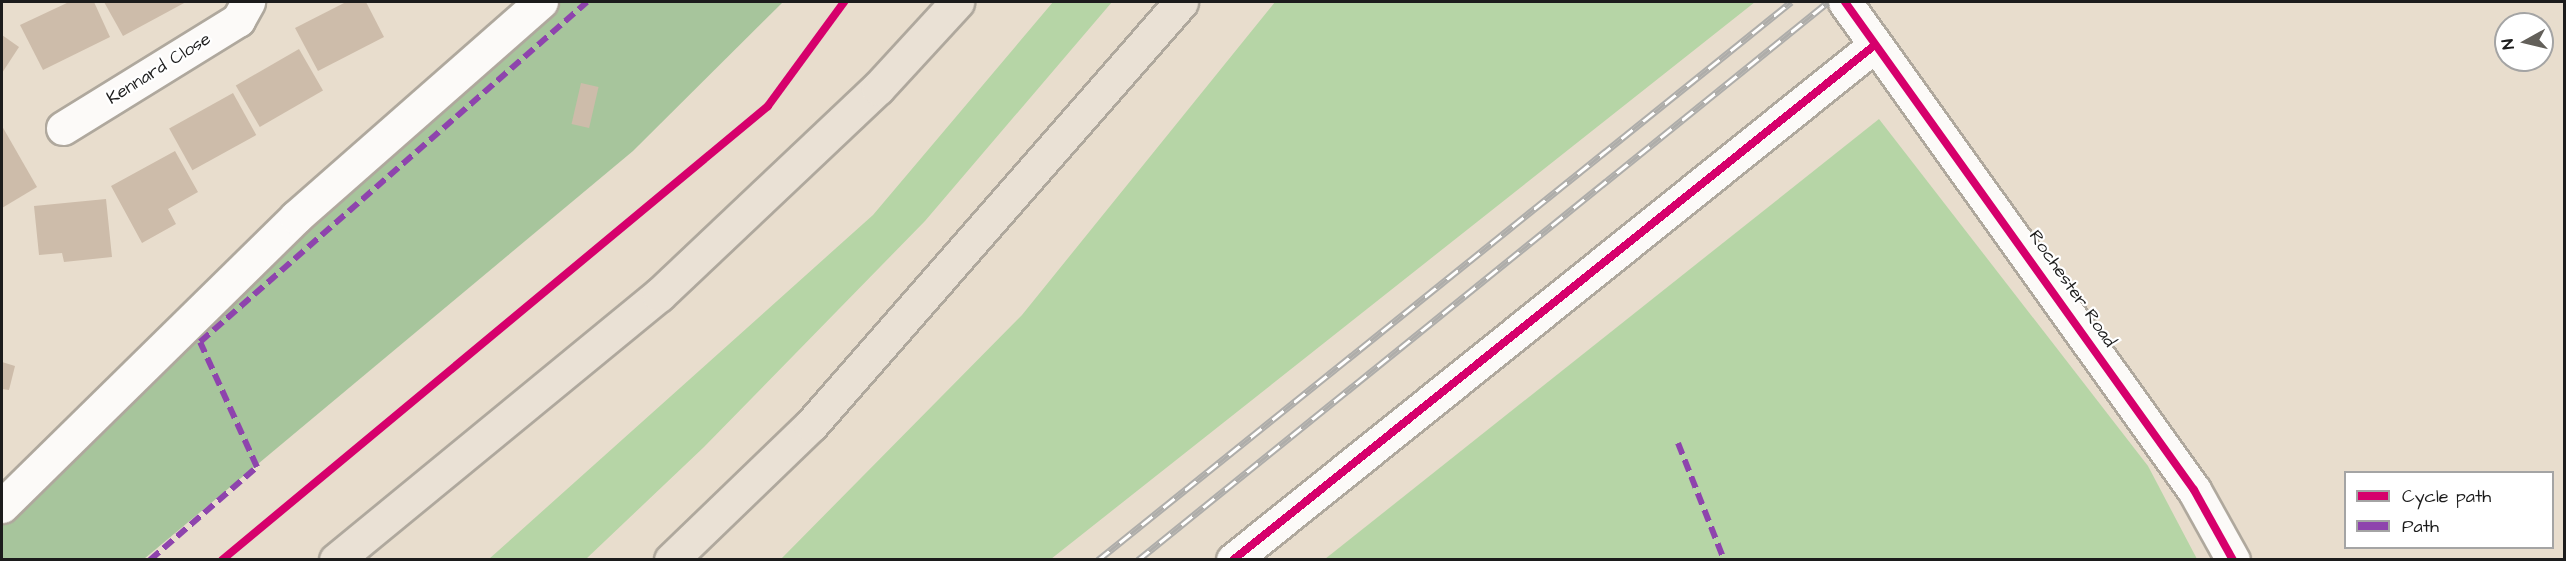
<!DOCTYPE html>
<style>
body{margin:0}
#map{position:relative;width:2566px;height:561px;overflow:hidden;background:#e8ddcd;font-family:"Architects Daughter",sans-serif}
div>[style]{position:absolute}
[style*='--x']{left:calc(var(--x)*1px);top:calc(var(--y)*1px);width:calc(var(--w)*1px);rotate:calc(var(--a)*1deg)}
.green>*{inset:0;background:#b6d5a6}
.forest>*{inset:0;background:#a7c59c}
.building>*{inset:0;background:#cdbcaa;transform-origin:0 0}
.roads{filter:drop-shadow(2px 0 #afa89d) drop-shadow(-2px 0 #afa89d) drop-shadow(0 2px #afa89d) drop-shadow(0 -2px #afa89d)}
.minor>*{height:33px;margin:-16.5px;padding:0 16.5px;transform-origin:16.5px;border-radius:16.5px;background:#fcfaf8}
.highway>*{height:33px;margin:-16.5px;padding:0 16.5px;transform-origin:16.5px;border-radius:16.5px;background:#eae1d5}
.rail>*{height:7px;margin-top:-3.5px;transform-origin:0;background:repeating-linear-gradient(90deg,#fff 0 14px,#aeadaa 0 28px);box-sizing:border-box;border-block:2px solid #aeadaa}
.quiet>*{height:6px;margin-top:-3px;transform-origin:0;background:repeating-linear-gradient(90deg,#8e44ad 0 12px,transparent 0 18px)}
.cycleway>*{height:8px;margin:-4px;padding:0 4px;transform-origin:4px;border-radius:4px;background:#d6006c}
span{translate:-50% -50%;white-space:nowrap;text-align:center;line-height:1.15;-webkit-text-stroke:4.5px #fff;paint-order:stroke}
.street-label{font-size:18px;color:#1c1c1c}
.frame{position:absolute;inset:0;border:3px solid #1c1c1c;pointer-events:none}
.legend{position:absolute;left:2344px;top:471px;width:210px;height:78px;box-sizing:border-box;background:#fff;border:2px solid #a4a4a4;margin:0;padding:8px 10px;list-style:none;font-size:18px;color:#1c1c1c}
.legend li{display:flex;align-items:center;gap:12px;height:30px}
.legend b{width:30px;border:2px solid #a4a4a4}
.north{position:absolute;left:2494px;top:12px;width:60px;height:60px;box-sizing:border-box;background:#fff;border:2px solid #a4a4a4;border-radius:50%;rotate:262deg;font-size:16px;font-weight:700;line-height:24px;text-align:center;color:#1c1c1c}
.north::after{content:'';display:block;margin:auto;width:21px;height:27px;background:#63605a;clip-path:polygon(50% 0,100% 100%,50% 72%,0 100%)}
</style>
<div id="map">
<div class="green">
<i style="clip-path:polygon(1053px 2px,1112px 2px,925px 221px,704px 447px,586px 559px,489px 559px,873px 215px)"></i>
<i style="clip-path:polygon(1275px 2px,1755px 2px,1051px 559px,781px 559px,1022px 315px)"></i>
<i style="clip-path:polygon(1879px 119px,2148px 466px,2197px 559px,1325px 559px)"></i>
</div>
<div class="forest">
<i style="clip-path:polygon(553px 2px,783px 2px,633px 151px,144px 559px,2px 559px,2px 494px)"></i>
</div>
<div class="building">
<i style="clip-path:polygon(69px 2px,94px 2px,110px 37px,43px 70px,20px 25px)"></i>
<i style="clip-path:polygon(104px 2px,186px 2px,123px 36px)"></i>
<i style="clip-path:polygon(346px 2px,366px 2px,384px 37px,318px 71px,295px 28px)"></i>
<i style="clip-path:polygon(2px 35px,19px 47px,2px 73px)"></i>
<i style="left:299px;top:49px;width:48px;height:73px;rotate:60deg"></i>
<i style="left:581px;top:83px;width:18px;height:42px;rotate:13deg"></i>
<i style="left:233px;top:93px;width:48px;height:73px;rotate:61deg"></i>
<i style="clip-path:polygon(2px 126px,37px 187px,2px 208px)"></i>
<i style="clip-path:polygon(175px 151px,198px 192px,168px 209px,176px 224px,142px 243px,111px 186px)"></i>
<i style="clip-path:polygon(106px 199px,112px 257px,64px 262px,62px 253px,39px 255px,34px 206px)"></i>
<i style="clip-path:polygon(2px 362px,15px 366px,9px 390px,2px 389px)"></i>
</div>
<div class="roads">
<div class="minor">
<i style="--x:1845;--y:2;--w:600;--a:54.43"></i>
<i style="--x:2194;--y:490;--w:80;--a:60.9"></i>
<i style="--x:63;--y:128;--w:206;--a:-31.7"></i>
<i style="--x:238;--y:20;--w:21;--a:-61"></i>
<i style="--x:2;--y:506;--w:412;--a:-44.5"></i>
<i style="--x:296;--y:217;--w:326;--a:-41.3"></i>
<i style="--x:1233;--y:560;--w:823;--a:-38.74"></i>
</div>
<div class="highway">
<i style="--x:336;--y:560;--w:418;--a:-39.4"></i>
<i style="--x:659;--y:295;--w:301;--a:-43.4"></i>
<i style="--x:878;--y:88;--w:117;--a:-47.4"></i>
<i style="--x:671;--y:560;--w:194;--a:-44"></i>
<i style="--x:811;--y:425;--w:562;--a:-48.82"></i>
</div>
</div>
<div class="rail">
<i style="--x:1098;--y:560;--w:890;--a:-38.84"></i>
<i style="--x:1138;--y:560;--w:887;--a:-38.96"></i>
</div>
<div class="quiet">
<i style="--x:1678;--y:443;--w:126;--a:68.5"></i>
<i style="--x:150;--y:560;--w:142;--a:-41"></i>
<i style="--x:257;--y:467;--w:137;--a:-114.5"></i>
<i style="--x:200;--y:342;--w:515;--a:-41.3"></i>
</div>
<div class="cycleway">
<i style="--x:1845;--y:2;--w:600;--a:54.43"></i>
<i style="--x:2194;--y:490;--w:80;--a:60.9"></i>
<i style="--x:222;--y:560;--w:710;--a:-39.74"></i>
<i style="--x:768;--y:106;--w:129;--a:-53.8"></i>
<i style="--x:1233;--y:560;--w:823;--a:-38.74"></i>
</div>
<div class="street-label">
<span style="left:159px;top:69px;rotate:-32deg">Kennard Close</span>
<span style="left:2072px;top:289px;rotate:55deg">Rochester Road</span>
</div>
<div class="frame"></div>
<ul class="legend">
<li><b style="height:8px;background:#d6006c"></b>Cycle path</li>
<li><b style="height:8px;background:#8e44ad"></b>Path</li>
</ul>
<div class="north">N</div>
</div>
